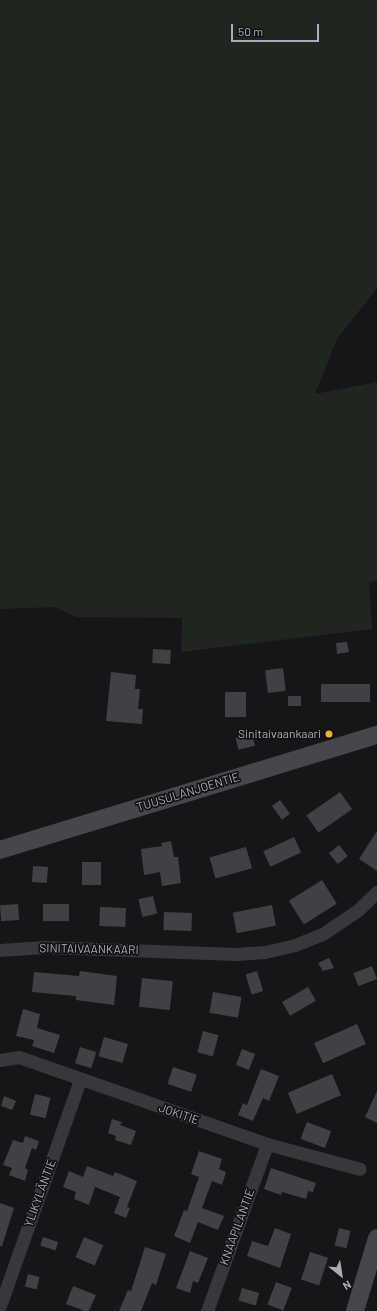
<!DOCTYPE html>
<meta charset="utf-8">
<style>
body{margin:0}
#map{position:relative;width:377px;height:1311px;overflow:hidden;background:#161618;font-family:Barlow,sans-serif}
div>[style]{position:absolute}
[style*='--x']{left:calc(var(--x)*1px);top:calc(var(--y)*1px);width:calc(var(--w)*1px);rotate:calc(var(--a)*1deg)}
.green>*{inset:0;background:#1e261f}
.building>*{inset:0;background:#404145;transform-origin:0 0}
.street>*{height:13px;margin:-6.5px;padding:0 6.5px;transform-origin:6.5px;border-radius:6.5px;background:#37383d}
.secondary>*{height:18px;margin:-9px;padding:0 9px;transform-origin:9px;border-radius:9px;background:#45474d}
.dots>*{width:11px;height:11px;translate:-50% -50%;box-sizing:border-box;border:2px solid #111113;border-radius:50%}
span{translate:-50% -50%;white-space:nowrap;text-align:center;line-height:1.15;-webkit-text-stroke:3.5px #111113;paint-order:stroke}
.poi-label{font-size:12px;color:#a8adb8}
.right{translate:-100% -50%;text-align:right}
.street-label{font-size:12px;color:#a8adb8}
.north{position:absolute;left:321px;top:1255px;width:40px;height:40px;-webkit-text-stroke:3px #111113;paint-order:stroke;rotate:150deg;font-size:11px;font-weight:700;line-height:16px;text-align:center;color:#a8adb8}
.north::after{content:'';display:block;margin:auto;width:14px;height:18px;background:#a8adb8;clip-path:polygon(50% 0,100% 100%,50% 72%,0 100%)}
.scale{position:absolute;left:231px;top:24px;width:88px;height:18px;box-sizing:border-box;border:2px solid #a8adb8;border-top:0;padding-left:5px;font-size:12px;line-height:14px;white-space:nowrap;color:#a8adb8;-webkit-text-stroke:3px #111113;paint-order:stroke}
</style>
<div id="map">
<div class="green">
<i style="clip-path:polygon(0 0,377px 0,377px 288px,337px 339px,315px 394px,377px 382px,377px 581px,369px 582px,372px 629px,181px 652px,182px 618px,76px 617px,55px 607px,0 609px)"></i>
</div>
<div class="building">
<i style="clip-path:polygon(347px 642px,349px 652px,337px 654px,336px 643px)"></i>
<i style="left:153px;top:649px;width:18px;height:14px;rotate:3deg"></i>
<i style="left:283px;top:668px;width:23px;height:18px;rotate:83deg"></i>
<i style="clip-path:polygon(111px 672px,136px 675px,135px 689px,140px 689px,138px 709px,143px 709px,142px 724px,106px 721px)"></i>
<i style="left:370px;top:684px;width:18px;height:49px;rotate:90deg"></i>
<i style="left:246px;top:692px;width:25px;height:21px;rotate:90deg"></i>
<i style="left:288px;top:696px;width:13px;height:10px"></i>
<i style="left:252px;top:734px;width:12px;height:17px;rotate:76deg"></i>
<i style="left:340px;top:792px;width:21px;height:41px;rotate:55deg"></i>
<i style="left:280px;top:800px;width:17px;height:10px;rotate:54deg"></i>
<i style="clip-path:polygon(377px 831px,377px 871px,359px 859px)"></i>
<i style="left:294px;top:837px;width:17px;height:34px;rotate:65deg"></i>
<i style="clip-path:polygon(171px 841px,174px 857px,178px 857px,181px 883px,162px 886px,160px 872px,144px 875px,141px 849px,162px 846px,161px 843px)"></i>
<i style="left:339px;top:845px;width:14px;height:13px;rotate:51deg"></i>
<i style="left:246px;top:847px;width:22px;height:38px;rotate:74deg"></i>
<i style="left:82px;top:862px;width:19px;height:23px"></i>
<i style="left:33px;top:866px;width:15px;height:16px;rotate:4deg"></i>
<i style="left:322px;top:880px;width:28px;height:39px;rotate:58deg"></i>
<i style="left:153px;top:896px;width:18px;height:15px;rotate:77deg"></i>
<i style="left:18px;top:904px;width:16px;height:18px;rotate:86deg"></i>
<i style="left:43px;top:904px;width:26px;height:17px"></i>
<i style="left:272px;top:905px;width:21px;height:40px;rotate:79deg"></i>
<i style="left:100px;top:907px;width:26px;height:19px;rotate:2deg"></i>
<i style="left:164px;top:912px;width:28px;height:18px;rotate:2deg"></i>
<i style="clip-path:polygon(329px 958px,334px 968px,323px 971px,318px 963px)"></i>
<i style="left:372px;top:966px;width:14px;height:20px;rotate:69deg"></i>
<i style="clip-path:polygon(80px 971px,117px 976px,114px 1005px,76px 1000px,76px 996px,32px 992px,34px 972px,79px 976px)"></i>
<i style="left:257px;top:971px;width:21px;height:12px;rotate:73deg"></i>
<i style="left:142px;top:978px;width:31px;height:29px;rotate:6deg"></i>
<i style="left:308px;top:987px;width:16px;height:30px;rotate:60deg"></i>
<i style="left:213px;top:992px;width:29px;height:21px;rotate:10deg"></i>
<i style="clip-path:polygon(23px 1009px,40px 1014px,37px 1028px,60px 1035px,54px 1053px,32px 1046px,34px 1040px,16px 1036px)"></i>
<i style="left:357px;top:1024px;width:22px;height:47px;rotate:66deg"></i>
<i style="left:203px;top:1031px;width:16px;height:22px;rotate:15deg"></i>
<i style="left:104px;top:1037px;width:25px;height:20px;rotate:16deg"></i>
<i style="left:80px;top:1047px;width:17px;height:17px;rotate:17deg"></i>
<i style="left:242px;top:1049px;width:14px;height:17px;rotate:21deg"></i>
<i style="left:173px;top:1067px;width:25px;height:18px;rotate:18deg"></i>
<i style="clip-path:polygon(261px 1069px,279px 1076px,269px 1101px,263px 1098px,253px 1121px,238px 1115px,243px 1103px,247px 1105px)"></i>
<i style="left:332px;top:1074px;width:23px;height:48px;rotate:67deg"></i>
<i style="clip-path:polygon(377px 1091px,377px 1123px,365px 1117px)"></i>
<i style="left:35px;top:1094px;width:16px;height:21px;rotate:14deg"></i>
<i style="clip-path:polygon(4px 1096px,16px 1101px,12px 1110px,1px 1106px)"></i>
<i style="clip-path:polygon(112px 1119px,122px 1122px,120px 1125px,136px 1131px,131px 1145px,115px 1140px,116px 1136px,108px 1133px)"></i>
<i style="left:307px;top:1122px;width:26px;height:18px;rotate:21deg"></i>
<i style="clip-path:polygon(25px 1136px,39px 1141px,36px 1150px,32px 1148px,25px 1168px,28px 1170px,25px 1181px,9px 1175px,12px 1168px,3px 1165px,13px 1140px,23px 1143px)"></i>
<i style="clip-path:polygon(199px 1151px,222px 1159px,219px 1169px,226px 1172px,222px 1185px,212px 1181px,202px 1208px,224px 1216px,218px 1230px,198px 1222px,190px 1243px,174px 1236px,184px 1210px,187px 1211px,199px 1177px,191px 1174px)"></i>
<i style="clip-path:polygon(87px 1166px,113px 1176px,115px 1172px,137px 1181px,127px 1207px,130px 1208px,126px 1218px,114px 1213px,120px 1197px,95px 1187px,89px 1205px,74px 1199px,76px 1192px,63px 1187px,69px 1171px,83px 1177px)"></i>
<i style="clip-path:polygon(271px 1168px,316px 1183px,313px 1192px,308px 1191px,306px 1199px,282px 1192px,281px 1195px,264px 1189px)"></i>
<i style="clip-path:polygon(0 1203px,14px 1208px,2px 1246px,0 1246px)"></i>
<i style="clip-path:polygon(275px 1228px,291px 1234px,280px 1268px,247px 1256px,252px 1241px,268px 1246px)"></i>
<i style="left:339px;top:1228px;width:12px;height:18px;rotate:14deg"></i>
<i style="left:43px;top:1237px;width:16px;height:9px;rotate:18deg"></i>
<i style="left:84px;top:1237px;width:21px;height:22px;rotate:23deg"></i>
<i style="clip-path:polygon(145px 1247px,166px 1254px,156px 1285px,152px 1283px,141px 1311px,119px 1311px,128px 1290px,131px 1291px)"></i>
<i style="clip-path:polygon(190px 1251px,208px 1258px,198px 1283px,193px 1281px,190px 1293px,176px 1288px)"></i>
<i style="left:310px;top:1252px;width:19px;height:29px;rotate:18deg"></i>
<i style="left:28px;top:1274px;width:12px;height:13px;rotate:14deg"></i>
<i style="left:276px;top:1282px;width:17px;height:24px;rotate:21deg"></i>
<i style="clip-path:polygon(73px 1286px,96px 1295px,89px 1311px,85px 1311px,66px 1304px)"></i>
<i style="left:242px;top:1288px;width:18px;height:13px;rotate:16deg"></i>
</div>
<div class="street">
<i style="--x:0;--y:950;--w:45;--a:-3.8"></i>
<i style="--x:45;--y:947;--w:191;--a:2.1"></i>
<i style="--x:236;--y:954;--w:29;--a:-4"></i>
<i style="--x:265;--y:952;--w:31;--a:-13"></i>
<i style="--x:295;--y:945;--w:31;--a:-22"></i>
<i style="--x:324;--y:933;--w:40;--a:-34"></i>
<i style="--x:357;--y:911;--w:28;--a:-44"></i>
<i style="--x:0;--y:1060;--w:19;--a:-9"></i>
<i style="--x:19;--y:1057;--w:263;--a:19.3"></i>
<i style="--x:267;--y:1144;--w:96;--a:15"></i>
<i style="--x:0;--y:1306;--w:240;--a:-70.5"></i>
<i style="--x:207;--y:1311;--w:177;--a:-70.2"></i>
</div>
<div class="secondary">
<i style="--x:0;--y:850;--w:394;--a:-17"></i>
<i style="--x:355;--y:1311;--w:76;--a:-73.2"></i>
</div>
<div class="dots">
<i style="left:329px;top:734px;background:#f2b134"></i>
</div>
<div class="poi-label">
<span class="right" style="left:321px;top:734px">Sinitaivaankaari</span>
</div>
<div class="street-label">
<span style="left:188px;top:792px;rotate:-17deg">TUUSULANJOENTIE</span>
<span style="left:89px;top:949px;rotate:1deg">SINITAIVAANKAARI</span>
<span style="left:179px;top:1114px;rotate:19deg">JOKITIE</span>
<span style="left:40px;top:1193px;rotate:-70deg">YLIKYLÄNTIE</span>
<span style="left:237px;top:1227px;rotate:-70deg">KNAAPILANTIE</span>
</div>
<div class="north">N</div>
<div class="scale">50 m</div>
</div>
